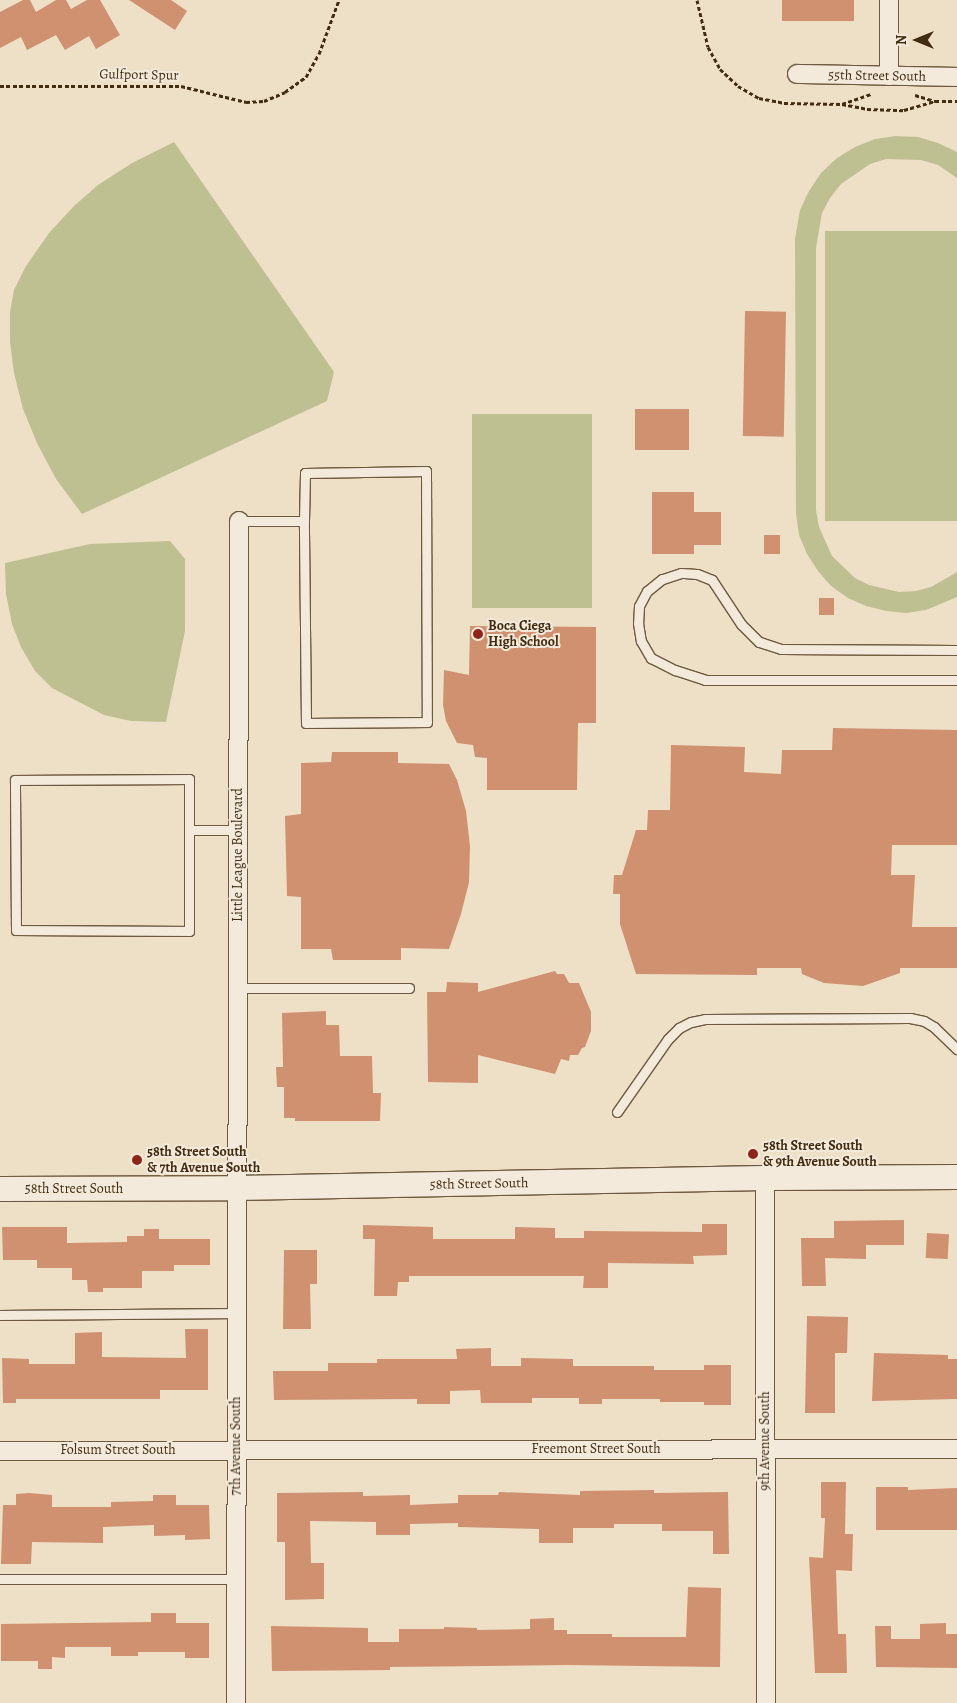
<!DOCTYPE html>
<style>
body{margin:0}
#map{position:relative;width:957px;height:1703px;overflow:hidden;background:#eedfc7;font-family:Alegreya,serif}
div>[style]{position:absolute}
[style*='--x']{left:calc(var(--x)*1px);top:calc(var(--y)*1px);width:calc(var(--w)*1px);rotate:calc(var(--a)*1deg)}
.green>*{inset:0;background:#bfc091;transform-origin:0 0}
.building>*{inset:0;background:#cf916f;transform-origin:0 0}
.path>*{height:3px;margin-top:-1.5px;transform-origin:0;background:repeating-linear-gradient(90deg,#422d12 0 4px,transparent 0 6.5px)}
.roads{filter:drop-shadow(1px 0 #6d5a3f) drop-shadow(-1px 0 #6d5a3f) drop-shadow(0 1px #6d5a3f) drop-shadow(0 -1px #6d5a3f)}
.lane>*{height:9px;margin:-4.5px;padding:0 4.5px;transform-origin:4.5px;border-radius:4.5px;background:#f4eadb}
.street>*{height:18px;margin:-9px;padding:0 9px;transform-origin:9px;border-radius:9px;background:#f4eadb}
.secondary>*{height:24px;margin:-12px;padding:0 12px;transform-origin:12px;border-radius:12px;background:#f4eadb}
.dots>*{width:14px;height:14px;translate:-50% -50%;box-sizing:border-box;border:2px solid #f4eadb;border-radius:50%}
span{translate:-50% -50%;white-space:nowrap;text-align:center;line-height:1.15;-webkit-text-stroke:4px #f4eadb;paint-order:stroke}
.street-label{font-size:14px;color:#422d12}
.poi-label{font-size:14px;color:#422d12;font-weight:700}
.left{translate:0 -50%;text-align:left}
.north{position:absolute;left:892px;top:15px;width:50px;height:50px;-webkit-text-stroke:4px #f4eadb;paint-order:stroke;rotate:270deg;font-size:14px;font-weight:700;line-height:20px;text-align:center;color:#422d12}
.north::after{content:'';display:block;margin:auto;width:18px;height:22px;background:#422d12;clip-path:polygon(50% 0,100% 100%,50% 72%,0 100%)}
</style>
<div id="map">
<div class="green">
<i style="clip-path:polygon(896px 136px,918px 137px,938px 143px,957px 152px,957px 178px,938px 165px,921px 160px,886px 159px,870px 164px,841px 184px,830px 198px,822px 213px,816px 248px,816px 510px,819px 527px,832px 556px,855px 578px,869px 585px,899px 592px,916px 591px,931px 587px,957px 572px,957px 597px,926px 610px,906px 613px,886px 611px,866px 606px,848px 598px,831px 586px,818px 571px,807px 554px,799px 535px,796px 514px,795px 239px,800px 210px,809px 191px,821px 173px,837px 158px,855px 147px,875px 139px)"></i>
<i style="clip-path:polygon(174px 142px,334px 372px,327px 401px,82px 514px,56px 479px,37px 443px,23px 409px,14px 373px,10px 342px,10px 312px,14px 290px,26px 266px,49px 233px,74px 206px,98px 185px,132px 163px)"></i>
<i style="left:957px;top:231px;width:290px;height:132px;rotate:90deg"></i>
<i style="left:472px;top:414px;width:120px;height:194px"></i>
<i style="clip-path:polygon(170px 541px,185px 559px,185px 631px,166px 722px,131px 721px,104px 715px,52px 688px,35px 671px,21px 647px,12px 624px,6px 594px,5px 563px,90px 544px)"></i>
</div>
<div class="building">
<i style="clip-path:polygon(23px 0,30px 0,36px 12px,56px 0,66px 0,71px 9px,87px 0,100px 0,120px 35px,96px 49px,89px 36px,65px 50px,56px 35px,27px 50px,21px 37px,0 48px,0 12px)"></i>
<i style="clip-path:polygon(129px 0,171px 0,187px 11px,175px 30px)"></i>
<i style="left:782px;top:0;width:72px;height:21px"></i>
<i style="left:745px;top:311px;width:41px;height:125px;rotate:1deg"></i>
<i style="left:635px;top:409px;width:54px;height:41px"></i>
<i style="clip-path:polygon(652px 492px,694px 492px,694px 512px,721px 512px,721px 545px,694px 545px,694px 554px,652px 554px)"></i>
<i style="left:764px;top:535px;width:16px;height:19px"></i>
<i style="left:819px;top:598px;width:15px;height:17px"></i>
<i style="clip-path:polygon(470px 626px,596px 627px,596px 723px,578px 723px,577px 790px,487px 790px,487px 758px,475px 757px,473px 745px,457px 743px,446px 721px,443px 705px,444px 670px,469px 675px)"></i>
<i style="clip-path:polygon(833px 728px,957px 730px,957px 845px,892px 845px,891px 875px,915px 875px,912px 927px,957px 927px,957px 968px,900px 968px,900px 973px,863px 986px,824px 983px,802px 974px,801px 968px,757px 968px,757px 975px,636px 974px,620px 924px,620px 894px,613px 894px,614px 875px,622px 875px,636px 830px,647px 830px,648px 810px,670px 810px,671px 745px,745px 747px,744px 772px,781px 774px,782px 750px,832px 750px)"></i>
<i style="clip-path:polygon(332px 752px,398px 752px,398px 763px,449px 764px,457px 780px,466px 811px,470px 846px,469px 882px,461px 914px,449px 949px,401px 948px,401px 960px,333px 960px,331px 949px,301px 949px,301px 897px,287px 896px,285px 816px,301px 814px,301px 763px,331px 762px)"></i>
<i style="clip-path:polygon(555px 971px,557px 974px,564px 974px,569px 983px,579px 983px,591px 1012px,591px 1031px,585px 1047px,582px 1048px,578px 1055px,570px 1055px,569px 1061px,561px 1059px,555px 1074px,478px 1055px,478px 1083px,428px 1082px,427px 992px,446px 992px,447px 982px,478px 983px,478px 992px)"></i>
<i style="clip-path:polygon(326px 1011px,326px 1025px,339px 1025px,340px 1056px,372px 1056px,373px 1093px,381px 1093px,380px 1121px,295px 1121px,295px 1118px,284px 1118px,284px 1087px,277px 1087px,276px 1067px,283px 1067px,282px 1013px)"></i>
<i style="clip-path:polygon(904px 1220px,904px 1245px,866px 1245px,866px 1259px,825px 1258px,826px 1286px,802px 1286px,801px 1238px,834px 1238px,834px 1221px)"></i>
<i style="clip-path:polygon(702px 1224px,727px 1224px,727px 1255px,693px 1256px,694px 1264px,608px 1263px,608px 1288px,583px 1288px,584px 1276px,409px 1276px,409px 1282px,398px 1282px,397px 1296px,374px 1296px,375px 1239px,363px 1239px,363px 1225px,433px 1227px,433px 1239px,515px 1239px,515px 1227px,555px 1228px,555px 1238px,584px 1238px,584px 1231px,702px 1232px)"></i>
<i style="clip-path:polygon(2px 1227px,67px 1227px,67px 1243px,127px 1242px,127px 1236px,144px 1236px,144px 1229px,159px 1229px,159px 1239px,210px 1239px,210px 1265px,174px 1265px,174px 1271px,142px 1271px,142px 1288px,103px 1288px,103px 1292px,88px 1292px,87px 1280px,72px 1280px,72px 1268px,37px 1268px,37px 1260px,3px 1260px)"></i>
<i style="left:927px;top:1233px;width:22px;height:25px;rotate:3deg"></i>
<i style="clip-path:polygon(284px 1250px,317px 1250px,317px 1284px,310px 1284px,311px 1329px,283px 1329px)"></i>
<i style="clip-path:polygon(807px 1316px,848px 1317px,847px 1353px,835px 1353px,835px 1413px,805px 1413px)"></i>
<i style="clip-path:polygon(185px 1329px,208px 1329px,208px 1390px,160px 1390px,160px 1399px,16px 1399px,16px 1403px,3px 1403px,2px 1358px,29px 1359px,29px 1364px,75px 1364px,75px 1333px,102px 1332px,102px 1357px,186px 1358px)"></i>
<i style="clip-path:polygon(491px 1348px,491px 1366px,521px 1366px,521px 1358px,573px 1359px,573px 1366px,654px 1366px,654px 1370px,704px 1370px,704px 1365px,731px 1365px,731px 1405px,704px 1405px,704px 1402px,660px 1402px,660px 1399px,602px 1399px,602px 1404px,579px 1404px,579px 1398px,532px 1398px,532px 1403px,481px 1403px,480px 1390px,450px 1391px,450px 1404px,417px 1404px,417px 1399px,274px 1400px,273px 1371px,328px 1371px,328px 1363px,377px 1363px,377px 1359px,457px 1359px,456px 1349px)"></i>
<i style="clip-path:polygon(874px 1353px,948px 1355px,948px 1359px,957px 1359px,957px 1399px,872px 1401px)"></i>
<i style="clip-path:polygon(821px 1482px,846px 1482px,845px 1534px,853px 1534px,852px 1571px,836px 1570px,838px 1634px,846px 1634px,847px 1673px,815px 1673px,809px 1557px,823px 1558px,825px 1518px,821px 1518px)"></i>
<i style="clip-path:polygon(876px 1487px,908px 1487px,908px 1490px,957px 1488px,957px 1530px,876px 1530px)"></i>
<i style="clip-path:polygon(654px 1490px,654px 1493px,728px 1492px,729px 1554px,713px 1554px,713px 1531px,662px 1531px,662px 1524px,614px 1524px,614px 1528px,573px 1528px,573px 1543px,539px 1543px,539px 1529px,458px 1527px,458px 1523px,410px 1524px,410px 1535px,376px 1535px,376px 1522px,310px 1521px,311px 1563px,324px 1563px,324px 1599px,285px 1600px,285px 1542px,277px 1542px,277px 1493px,363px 1492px,363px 1496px,410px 1495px,410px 1505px,458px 1503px,458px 1495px,498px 1495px,499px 1492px,580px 1495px,580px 1491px)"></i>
<i style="clip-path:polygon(29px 1493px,52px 1495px,52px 1507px,111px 1507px,111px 1502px,153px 1501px,153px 1495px,176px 1495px,176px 1505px,209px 1505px,210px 1539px,185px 1540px,185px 1535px,154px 1536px,154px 1525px,103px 1527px,103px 1543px,32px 1542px,31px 1564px,1px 1564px,3px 1505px,16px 1505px,16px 1494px)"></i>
<i style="clip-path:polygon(688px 1587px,721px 1588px,720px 1667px,567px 1665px,390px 1667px,390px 1670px,272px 1671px,271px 1626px,368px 1628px,368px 1642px,399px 1642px,399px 1629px,444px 1629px,444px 1627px,477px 1628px,477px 1630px,530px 1629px,530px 1619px,554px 1618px,554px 1630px,567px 1630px,567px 1634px,612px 1634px,612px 1637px,686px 1637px)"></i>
<i style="clip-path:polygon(151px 1613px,176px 1613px,176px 1623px,209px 1623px,209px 1658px,185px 1658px,185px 1652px,138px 1652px,138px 1656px,111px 1656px,111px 1647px,65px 1647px,65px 1658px,52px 1657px,52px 1669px,38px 1669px,38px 1661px,1px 1661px,1px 1624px,151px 1622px)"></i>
<i style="clip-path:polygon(946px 1623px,946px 1634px,957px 1634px,957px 1668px,876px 1667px,875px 1626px,891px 1626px,891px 1639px,920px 1639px,920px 1624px)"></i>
</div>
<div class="path">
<i style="--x:697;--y:0;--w:48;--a:76.8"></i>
<i style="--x:708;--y:47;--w:25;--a:61"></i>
<i style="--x:720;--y:69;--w:25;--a:43"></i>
<i style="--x:738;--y:86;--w:24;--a:30"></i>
<i style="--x:759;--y:98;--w:25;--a:11"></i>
<i style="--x:784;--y:103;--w:58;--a:1"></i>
<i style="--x:842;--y:104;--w:31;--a:-19"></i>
<i style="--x:0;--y:86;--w:181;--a:0"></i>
<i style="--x:181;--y:86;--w:67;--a:13.8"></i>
<i style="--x:246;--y:102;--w:18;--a:-3"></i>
<i style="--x:264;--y:101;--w:23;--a:-23"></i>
<i style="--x:285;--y:92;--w:26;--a:-36"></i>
<i style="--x:306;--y:77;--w:26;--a:-61"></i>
<i style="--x:319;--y:54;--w:58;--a:-69.7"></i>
<i style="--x:915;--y:95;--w:21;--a:17"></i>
<i style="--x:935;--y:101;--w:22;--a:0"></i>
<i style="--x:842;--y:104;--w:25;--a:11"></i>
<i style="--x:867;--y:109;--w:37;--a:2"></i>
<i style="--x:904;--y:110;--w:32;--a:-16"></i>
</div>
<div class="roads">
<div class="lane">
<i style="--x:239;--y:521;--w:65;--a:0"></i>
<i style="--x:304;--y:521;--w:48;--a:-88.8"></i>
<i style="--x:305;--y:473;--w:121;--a:-0.9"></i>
<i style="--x:426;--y:471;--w:251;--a:89.8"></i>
<i style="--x:427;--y:722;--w:121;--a:179.5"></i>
<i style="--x:306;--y:723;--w:202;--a:-90.6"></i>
<i style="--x:957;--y:650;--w:176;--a:-179.7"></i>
<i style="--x:781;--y:649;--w:23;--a:-162"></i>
<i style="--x:759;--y:642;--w:25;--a:-135"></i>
<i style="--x:741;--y:624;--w:53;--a:-123.4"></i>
<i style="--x:712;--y:580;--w:16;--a:-158"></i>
<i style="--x:697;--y:574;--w:16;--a:-176"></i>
<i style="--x:681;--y:573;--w:20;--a:162"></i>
<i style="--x:662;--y:579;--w:19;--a:141"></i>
<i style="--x:647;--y:591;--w:17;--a:118"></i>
<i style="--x:639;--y:606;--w:17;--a:93"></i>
<i style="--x:638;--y:623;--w:18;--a:81"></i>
<i style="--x:641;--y:641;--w:20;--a:60"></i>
<i style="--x:651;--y:658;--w:27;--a:27"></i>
<i style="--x:675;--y:670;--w:32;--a:18"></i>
<i style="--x:705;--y:680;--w:252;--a:0"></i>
<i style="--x:189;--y:779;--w:152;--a:90"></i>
<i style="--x:189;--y:931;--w:173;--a:-179.7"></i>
<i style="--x:16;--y:930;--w:150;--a:-90.4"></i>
<i style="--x:15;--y:780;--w:174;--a:-0.3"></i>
<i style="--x:189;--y:830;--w:49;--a:0"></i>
<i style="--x:237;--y:988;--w:172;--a:0"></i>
<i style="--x:617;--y:1112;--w:89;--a:-55.1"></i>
<i style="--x:668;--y:1039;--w:16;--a:-45"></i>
<i style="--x:679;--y:1028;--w:13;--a:-27"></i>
<i style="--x:691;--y:1022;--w:14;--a:-12"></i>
<i style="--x:705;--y:1019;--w:205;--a:-0.3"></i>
<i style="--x:910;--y:1018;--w:14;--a:12"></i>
<i style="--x:924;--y:1021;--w:12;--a:31"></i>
<i style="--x:934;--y:1027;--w:32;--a:44"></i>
<i style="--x:0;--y:1315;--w:236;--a:-0.5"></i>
<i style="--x:0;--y:1579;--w:236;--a:0"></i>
</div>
<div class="street">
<i style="--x:889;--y:0;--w:76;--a:90"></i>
<i style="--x:797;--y:74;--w:160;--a:1.1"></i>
<i style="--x:765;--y:1178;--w:525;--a:89.89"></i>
<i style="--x:0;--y:1451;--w:957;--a:-0.12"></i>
<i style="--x:236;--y:1703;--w:1182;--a:-89.85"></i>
</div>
<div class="secondary">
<i style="--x:0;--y:1189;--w:237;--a:-0.2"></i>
<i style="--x:237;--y:1188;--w:528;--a:-1.09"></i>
<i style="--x:765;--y:1178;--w:192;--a:-0.3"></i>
</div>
</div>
<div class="dots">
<i style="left:478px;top:634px;background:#8f2418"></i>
<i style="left:753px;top:1154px;background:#8f2418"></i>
<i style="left:137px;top:1160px;background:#8f2418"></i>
</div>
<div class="street-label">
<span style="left:139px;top:75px;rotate:1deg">Gulfport Spur</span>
<span style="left:877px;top:76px;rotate:1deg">55th Street South</span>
<span style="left:238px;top:855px;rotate:-90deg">Little League Boulevard</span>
<span style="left:479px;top:1184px;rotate:-1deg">58th Street South</span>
<span style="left:74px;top:1189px">58th Street South</span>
<span style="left:765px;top:1441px;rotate:-90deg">9th Avenue South</span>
<span style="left:236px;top:1446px;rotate:-90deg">7th Avenue South</span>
<span style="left:596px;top:1449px">Freemont Street South</span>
<span style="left:118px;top:1450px">Folsum Street South</span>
</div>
<div class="poi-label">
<span class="left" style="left:488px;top:634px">Boca Ciega<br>High School</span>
<span class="left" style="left:763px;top:1154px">58th Street South<br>&amp; 9th Avenue South</span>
<span class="left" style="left:147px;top:1160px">58th Street South<br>&amp; 7th Avenue South</span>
</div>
<div class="north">N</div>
</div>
